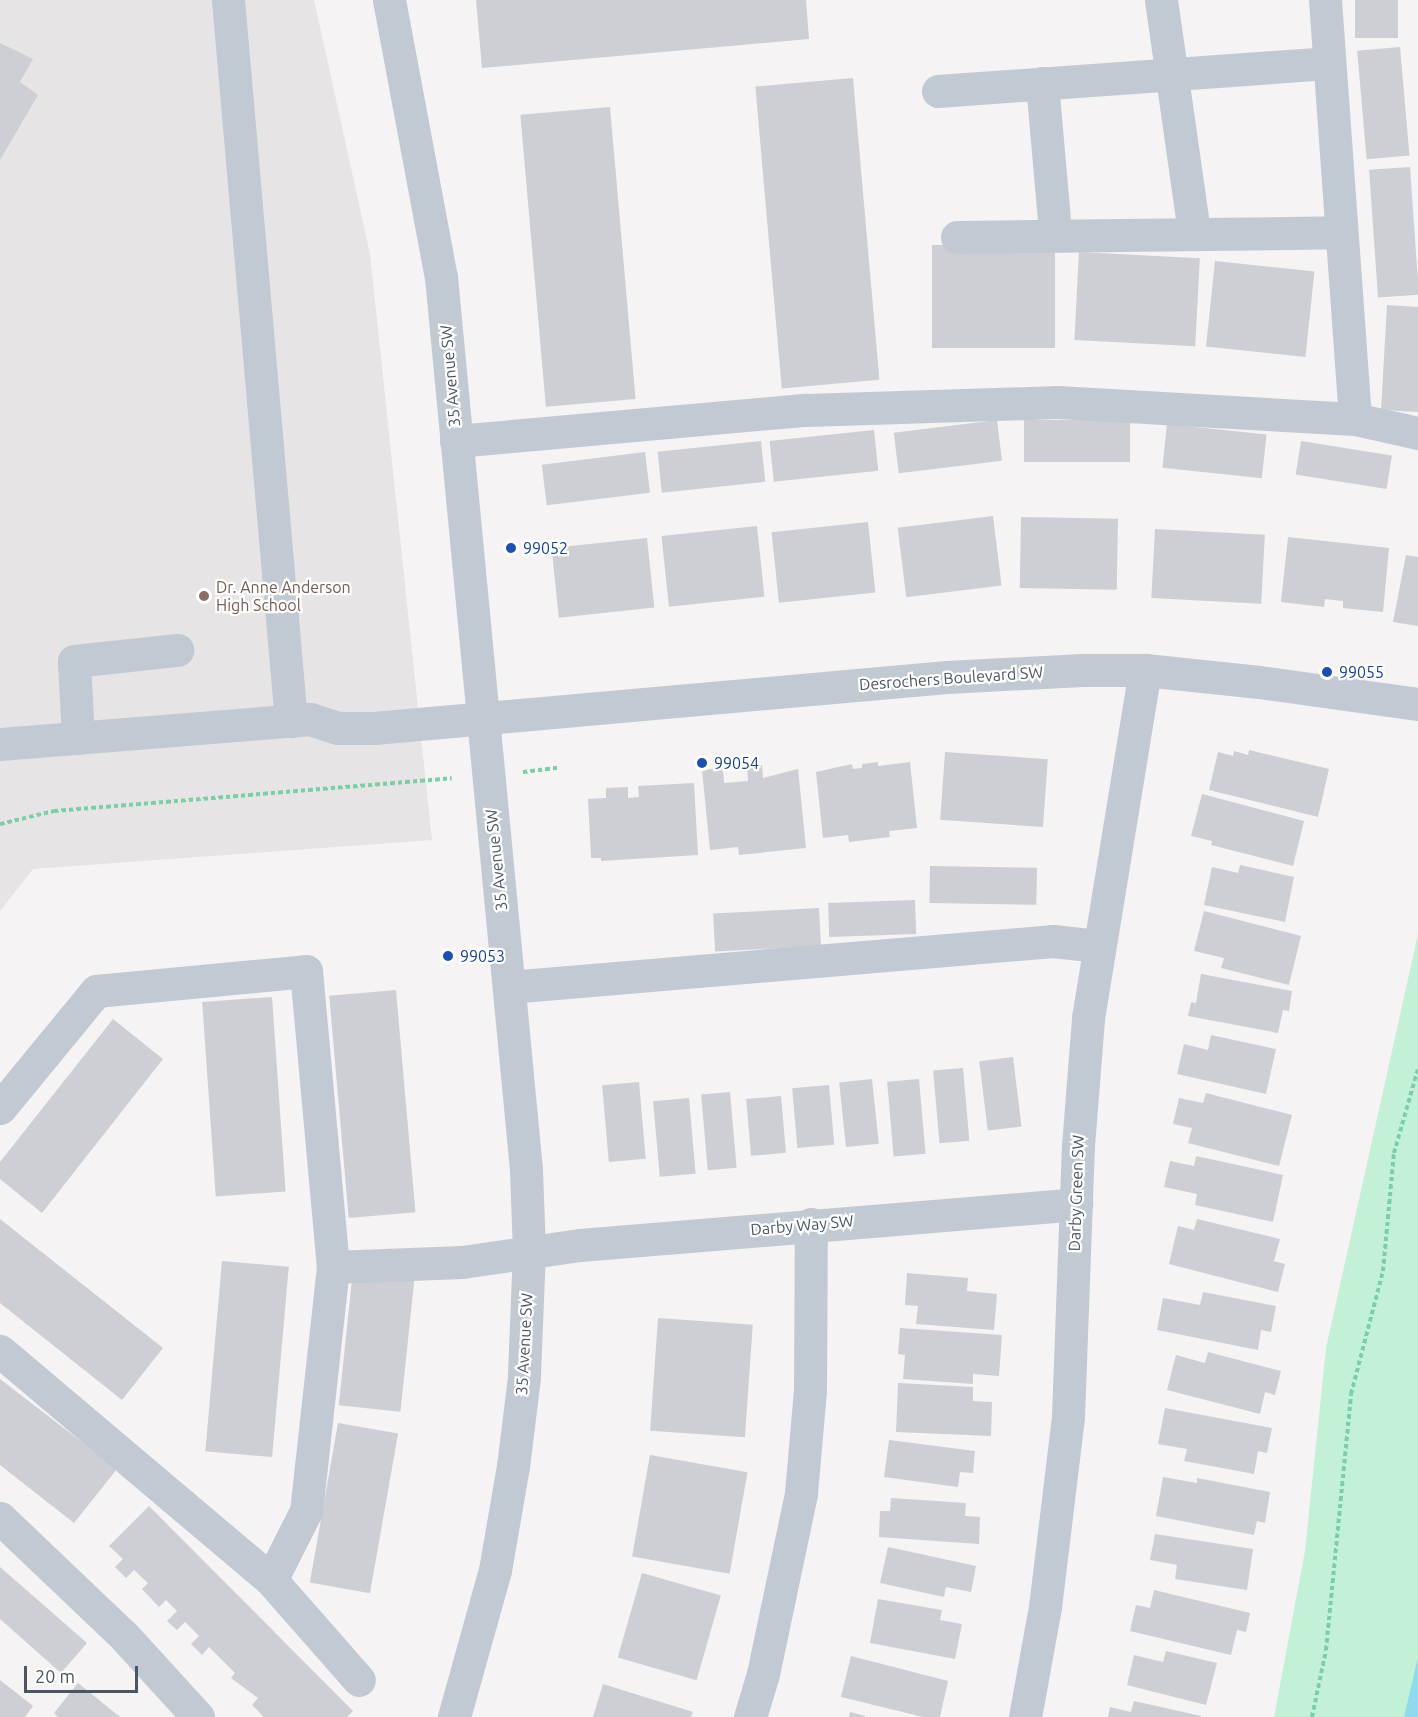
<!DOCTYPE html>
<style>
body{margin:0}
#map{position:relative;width:1418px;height:1717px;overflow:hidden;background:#f5f3f3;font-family:Ubuntu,sans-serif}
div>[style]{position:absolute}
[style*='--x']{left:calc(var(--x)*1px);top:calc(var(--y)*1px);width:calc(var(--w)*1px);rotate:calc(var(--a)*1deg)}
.education>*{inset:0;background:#e6e4e5}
.green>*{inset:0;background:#c3f1d5}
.water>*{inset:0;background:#90daee}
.building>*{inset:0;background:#cdcfd5;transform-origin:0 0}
.path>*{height:4px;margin-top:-2px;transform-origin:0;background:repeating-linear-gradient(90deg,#7ad0a6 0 4.5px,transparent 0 7.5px)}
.minor>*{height:33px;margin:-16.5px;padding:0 16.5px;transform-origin:16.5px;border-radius:16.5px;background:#c1cad2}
.dots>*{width:16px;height:16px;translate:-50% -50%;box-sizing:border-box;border:3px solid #fff;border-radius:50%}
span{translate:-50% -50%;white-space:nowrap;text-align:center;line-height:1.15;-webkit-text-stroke:4.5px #fff;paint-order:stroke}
.street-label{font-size:16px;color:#4a5661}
.transit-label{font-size:16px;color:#164399}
.left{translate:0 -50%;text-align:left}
.education-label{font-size:16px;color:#785e54}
.scale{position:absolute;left:24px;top:1666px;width:114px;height:27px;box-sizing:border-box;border:3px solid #4a5661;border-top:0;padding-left:8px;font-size:18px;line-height:21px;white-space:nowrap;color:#4a5661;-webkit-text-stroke:4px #fff;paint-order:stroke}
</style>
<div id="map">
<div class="education">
<i style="clip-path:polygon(0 0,314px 0,370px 254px,432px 840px,33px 869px,0 911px)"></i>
</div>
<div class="green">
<i style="clip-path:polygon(1418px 934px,1418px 1717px,1274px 1717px,1305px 1551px,1326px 1348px)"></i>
</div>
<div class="water">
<i style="clip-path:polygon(1418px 1657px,1418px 1717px,1404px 1717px)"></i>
</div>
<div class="building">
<i style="clip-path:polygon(476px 0,806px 0,809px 39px,482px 68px)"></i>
<i style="left:1355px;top:0;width:43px;height:38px"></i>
<i style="clip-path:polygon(0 43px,33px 59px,20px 82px,38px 95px,0 160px)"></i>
<i style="left:1400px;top:47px;width:109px;height:43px;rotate:85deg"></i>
<i style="left:853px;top:78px;width:303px;height:98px;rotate:85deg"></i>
<i style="left:610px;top:107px;width:293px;height:90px;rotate:85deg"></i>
<i style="left:1410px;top:167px;width:128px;height:41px;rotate:86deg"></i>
<i style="left:932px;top:245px;width:123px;height:103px"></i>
<i style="left:1079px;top:252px;width:121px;height:88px;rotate:3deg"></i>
<i style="left:1215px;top:261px;width:100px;height:86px;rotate:6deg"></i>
<i style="clip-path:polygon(1387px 305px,1418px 307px,1418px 412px,1381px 410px)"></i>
<i style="left:997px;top:420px;width:41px;height:104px;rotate:83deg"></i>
<i style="left:1130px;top:420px;width:42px;height:106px;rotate:90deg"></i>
<i style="left:1167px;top:424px;width:100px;height:44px;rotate:6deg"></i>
<i style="left:874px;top:430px;width:41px;height:105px;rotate:84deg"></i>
<i style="left:761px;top:441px;width:41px;height:104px;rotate:84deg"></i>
<i style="left:1301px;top:441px;width:92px;height:34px;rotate:9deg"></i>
<i style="left:645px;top:452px;width:41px;height:104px;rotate:83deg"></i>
<i style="left:993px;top:516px;width:70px;height:96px;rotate:83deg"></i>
<i style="left:1021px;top:517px;width:97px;height:71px;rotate:1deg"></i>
<i style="left:868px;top:522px;width:71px;height:97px;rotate:84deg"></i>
<i style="left:757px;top:526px;width:71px;height:96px;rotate:84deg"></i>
<i style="left:1155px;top:529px;width:110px;height:69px;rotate:3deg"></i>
<i style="clip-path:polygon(1288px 537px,1389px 548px,1383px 612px,1343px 608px,1343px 601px,1325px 599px,1324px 607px,1281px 602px)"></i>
<i style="left:647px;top:538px;width:70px;height:96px;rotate:84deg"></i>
<i style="clip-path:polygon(1406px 555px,1418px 557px,1418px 626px,1393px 622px)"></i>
<i style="clip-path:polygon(1249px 750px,1329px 769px,1318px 817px,1209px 790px,1218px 752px,1233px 756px,1234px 751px,1248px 755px)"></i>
<i style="left:945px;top:752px;width:103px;height:68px;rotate:4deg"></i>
<i style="clip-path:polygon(878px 762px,878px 766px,910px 762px,917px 828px,889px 831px,890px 837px,849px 842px,848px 835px,823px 838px,816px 772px,852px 764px,853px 769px,862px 768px,862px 764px)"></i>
<i style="clip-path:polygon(762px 765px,763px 778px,798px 769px,806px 848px,739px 855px,738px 847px,710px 850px,702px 770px,723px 768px,724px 783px,748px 781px,747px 766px)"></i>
<i style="clip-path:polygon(694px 783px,698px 855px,601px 861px,601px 858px,591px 858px,588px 799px,606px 798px,606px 788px,628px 787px,628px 798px,639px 797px,638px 786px)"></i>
<i style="clip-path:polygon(1202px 794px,1304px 821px,1293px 866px,1211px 845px,1212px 841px,1191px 836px)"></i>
<i style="clip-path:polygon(1240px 865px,1294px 877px,1285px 922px,1204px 905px,1212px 867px,1238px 873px)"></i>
<i style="left:930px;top:866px;width:107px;height:37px;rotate:1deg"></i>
<i style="left:915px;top:900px;width:34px;height:87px;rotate:88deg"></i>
<i style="left:819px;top:908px;width:38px;height:106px;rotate:87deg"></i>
<i style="clip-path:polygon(1204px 911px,1301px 936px,1289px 985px,1221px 968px,1224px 958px,1194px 951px)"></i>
<i style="clip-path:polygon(1201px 974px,1292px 991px,1289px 1011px,1283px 1010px,1278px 1033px,1188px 1016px,1191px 1002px,1196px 1003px)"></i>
<i style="left:396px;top:990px;width:223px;height:67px;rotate:85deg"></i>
<i style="left:272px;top:997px;width:195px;height:70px;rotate:86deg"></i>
<i style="clip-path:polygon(113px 1019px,163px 1059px,42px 1213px,0 1179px,0 1162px)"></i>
<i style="clip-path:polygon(1211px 1035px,1276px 1049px,1266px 1094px,1177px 1074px,1184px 1044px,1208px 1050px)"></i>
<i style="left:1013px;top:1057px;width:70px;height:34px;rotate:83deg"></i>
<i style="left:963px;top:1068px;width:73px;height:30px;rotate:85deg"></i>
<i style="left:872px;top:1079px;width:65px;height:33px;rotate:84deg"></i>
<i style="left:919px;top:1079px;width:75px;height:32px;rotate:85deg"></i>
<i style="left:639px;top:1082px;width:77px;height:37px;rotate:85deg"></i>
<i style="left:829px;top:1085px;width:60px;height:37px;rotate:85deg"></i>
<i style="left:730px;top:1092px;width:76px;height:29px;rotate:85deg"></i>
<i style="clip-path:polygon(1206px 1093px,1292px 1115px,1279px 1166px,1188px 1143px,1192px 1128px,1173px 1124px,1179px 1098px,1203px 1103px)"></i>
<i style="left:781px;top:1096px;width:57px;height:35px;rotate:85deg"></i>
<i style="left:689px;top:1098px;width:76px;height:36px;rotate:85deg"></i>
<i style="clip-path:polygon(1196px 1156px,1283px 1175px,1273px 1222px,1195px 1205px,1197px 1194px,1164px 1187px,1170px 1161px,1194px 1166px)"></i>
<i style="clip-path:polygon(0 1219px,163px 1348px,122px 1400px,0 1303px)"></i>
<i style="clip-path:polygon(1197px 1219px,1280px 1239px,1274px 1261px,1285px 1264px,1278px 1292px,1169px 1264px,1178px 1226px,1194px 1230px)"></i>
<i style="left:222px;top:1261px;width:67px;height:191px;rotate:5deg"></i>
<i style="left:353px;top:1270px;width:62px;height:136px;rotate:6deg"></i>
<i style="clip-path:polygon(907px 1273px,968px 1278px,967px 1291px,997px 1294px,994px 1330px,916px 1324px,918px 1306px,905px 1305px)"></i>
<i style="clip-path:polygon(1203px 1292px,1276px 1306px,1271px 1332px,1261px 1330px,1258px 1350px,1157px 1330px,1163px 1298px,1200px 1305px)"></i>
<i style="left:658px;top:1318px;width:95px;height:113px;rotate:4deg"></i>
<i style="clip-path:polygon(900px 1328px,1002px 1335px,999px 1376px,973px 1374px,973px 1384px,903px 1379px,905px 1355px,898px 1354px)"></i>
<i style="clip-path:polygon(1208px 1352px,1281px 1371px,1275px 1395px,1265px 1392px,1260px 1414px,1167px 1390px,1176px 1355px,1205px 1363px)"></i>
<i style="clip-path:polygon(0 1379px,117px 1469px,74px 1523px,0 1465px)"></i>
<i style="clip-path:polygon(898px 1383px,973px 1387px,973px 1401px,992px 1402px,991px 1436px,896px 1432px)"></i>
<i style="clip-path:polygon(1165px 1408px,1272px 1428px,1267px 1453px,1258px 1451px,1254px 1474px,1184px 1461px,1187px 1449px,1158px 1444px)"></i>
<i style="left:338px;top:1423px;width:61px;height:162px;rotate:10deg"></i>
<i style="clip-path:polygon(889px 1440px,975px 1451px,973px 1473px,960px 1472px,958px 1487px,884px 1477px)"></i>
<i style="left:650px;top:1455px;width:99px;height:103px;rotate:10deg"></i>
<i style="clip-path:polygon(1163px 1477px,1197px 1483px,1197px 1478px,1270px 1492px,1265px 1523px,1257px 1521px,1254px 1535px,1156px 1516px)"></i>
<i style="clip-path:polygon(891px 1498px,966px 1503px,965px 1516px,980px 1517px,979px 1544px,879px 1537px,880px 1511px,890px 1511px)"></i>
<i style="clip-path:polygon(149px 1506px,353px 1711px,347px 1717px,264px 1717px,252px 1705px,258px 1698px,231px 1678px,235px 1673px,209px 1647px,202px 1655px,191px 1644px,199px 1636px,185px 1622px,177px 1630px,167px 1621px,177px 1611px,166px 1600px,159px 1607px,142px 1589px,148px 1583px,134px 1570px,126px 1578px,115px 1567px,123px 1559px,109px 1546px)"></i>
<i style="clip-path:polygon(1155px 1534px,1253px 1549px,1247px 1590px,1175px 1579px,1177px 1565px,1150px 1560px)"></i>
<i style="clip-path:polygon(888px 1547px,976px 1566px,971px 1592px,946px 1587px,944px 1597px,880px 1583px)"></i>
<i style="clip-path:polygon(0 1567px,87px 1643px,61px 1673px,0 1619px)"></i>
<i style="left:642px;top:1573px;width:82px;height:88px;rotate:16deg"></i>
<i style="clip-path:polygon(1154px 1590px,1250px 1613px,1246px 1632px,1237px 1630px,1231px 1655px,1130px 1631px,1136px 1605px,1150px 1608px)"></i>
<i style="clip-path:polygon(878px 1599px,942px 1610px,940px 1620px,962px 1624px,955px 1659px,870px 1643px)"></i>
<i style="clip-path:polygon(1166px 1651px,1217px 1663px,1206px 1705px,1127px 1685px,1134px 1655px,1163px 1662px)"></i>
<i style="clip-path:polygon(851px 1656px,948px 1681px,940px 1717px,923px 1717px,841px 1697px)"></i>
<i style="clip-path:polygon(0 1680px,33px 1706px,25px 1717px,0 1717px)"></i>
<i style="clip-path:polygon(78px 1683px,120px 1717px,58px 1717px,54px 1713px)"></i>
<i style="clip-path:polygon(603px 1684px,693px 1712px,691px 1717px,593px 1717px)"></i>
<i style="clip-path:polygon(1134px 1701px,1201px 1716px,1201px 1717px,1108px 1717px,1110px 1707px,1131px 1712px)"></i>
<i style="clip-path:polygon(850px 1712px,865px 1716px,865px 1717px,849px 1717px)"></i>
</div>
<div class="path">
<i style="--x:523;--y:772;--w:35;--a:-7"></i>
<i style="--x:0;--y:824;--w:56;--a:-13.5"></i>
<i style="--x:54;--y:811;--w:399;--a:-4.7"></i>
<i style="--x:1312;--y:1717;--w:68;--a:-78.2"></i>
<i style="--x:1326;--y:1650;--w:257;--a:-84.4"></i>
<i style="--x:1351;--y:1394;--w:127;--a:-75.4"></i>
<i style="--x:1383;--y:1271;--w:119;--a:-84.7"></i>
<i style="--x:1394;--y:1153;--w:87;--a:-74.1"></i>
</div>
<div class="minor">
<i style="--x:228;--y:0;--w:724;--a:85.01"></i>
<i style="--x:389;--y:0;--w:282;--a:79.4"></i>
<i style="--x:441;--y:277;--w:897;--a:84.56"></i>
<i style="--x:526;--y:1170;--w:80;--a:87.9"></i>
<i style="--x:529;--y:1250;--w:127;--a:92.3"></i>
<i style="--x:524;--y:1377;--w:90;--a:97"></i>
<i style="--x:513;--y:1466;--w:106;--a:99.8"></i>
<i style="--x:495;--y:1570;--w:153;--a:105.6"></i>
<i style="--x:1161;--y:0;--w:234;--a:81.9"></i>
<i style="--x:1325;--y:0;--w:420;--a:85.9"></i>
<i style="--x:1042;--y:83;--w:151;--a:85"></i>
<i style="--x:938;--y:91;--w:390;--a:-4.1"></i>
<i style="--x:957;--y:237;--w:383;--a:-0.7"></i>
<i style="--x:456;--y:441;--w:351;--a:-5.1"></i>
<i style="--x:806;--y:410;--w:252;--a:-1.8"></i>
<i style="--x:1058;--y:402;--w:297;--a:3.3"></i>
<i style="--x:1355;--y:419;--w:65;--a:12.5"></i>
<i style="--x:78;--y:738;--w:77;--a:-93"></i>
<i style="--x:74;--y:661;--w:104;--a:-6.1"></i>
<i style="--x:0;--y:744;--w:311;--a:-4.6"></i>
<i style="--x:310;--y:719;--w:29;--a:18"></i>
<i style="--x:338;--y:728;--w:36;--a:0"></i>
<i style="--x:374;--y:728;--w:575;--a:-5.09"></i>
<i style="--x:947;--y:677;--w:135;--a:-3"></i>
<i style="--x:1082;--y:670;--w:63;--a:0"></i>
<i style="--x:1145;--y:670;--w:115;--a:6"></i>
<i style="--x:1259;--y:682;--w:161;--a:7.9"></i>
<i style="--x:509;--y:987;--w:546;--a:-4.83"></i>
<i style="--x:1053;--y:941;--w:44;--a:6.5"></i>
<i style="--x:0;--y:1108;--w:151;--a:-50.6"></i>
<i style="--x:96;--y:991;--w:211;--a:-5.4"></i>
<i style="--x:306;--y:971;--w:297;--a:84.8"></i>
<i style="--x:333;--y:1267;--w:245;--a:96.3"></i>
<i style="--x:306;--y:1511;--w:77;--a:116.9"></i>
<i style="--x:271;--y:1580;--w:355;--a:-139.8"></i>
<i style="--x:333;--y:1267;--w:129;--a:-2.2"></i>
<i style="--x:462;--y:1262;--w:119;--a:-8.2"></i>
<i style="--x:580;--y:1245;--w:498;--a:-4.7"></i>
<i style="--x:0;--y:1518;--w:171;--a:43.6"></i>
<i style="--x:124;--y:1636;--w:110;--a:47.6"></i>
<i style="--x:271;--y:1580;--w:133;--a:48.7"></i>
<i style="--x:750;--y:1717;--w:45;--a:-73.2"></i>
<i style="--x:763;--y:1674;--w:185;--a:-78.1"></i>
<i style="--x:801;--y:1493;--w:102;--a:-85"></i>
<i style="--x:810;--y:1391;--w:167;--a:-89.7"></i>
<i style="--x:1025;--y:1717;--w:112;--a:-79.7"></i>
<i style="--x:1045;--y:1607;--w:191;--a:-83.1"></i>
<i style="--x:1068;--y:1417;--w:271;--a:-87.9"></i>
<i style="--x:1078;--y:1146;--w:128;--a:-85.5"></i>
<i style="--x:1088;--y:1018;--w:353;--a:-80.7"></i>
</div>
<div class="dots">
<i style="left:511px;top:548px;background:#1a4fb4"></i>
<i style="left:204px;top:596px;background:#8d6e63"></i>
<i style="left:1327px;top:672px;background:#1a4fb4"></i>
<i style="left:702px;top:763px;background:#1a4fb4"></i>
<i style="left:448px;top:956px;background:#1a4fb4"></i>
</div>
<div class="street-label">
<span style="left:450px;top:376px;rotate:-95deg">35 Avenue SW</span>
<span style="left:951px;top:678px;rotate:-4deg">Desrochers Boulevard SW</span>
<span style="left:496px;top:860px;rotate:-96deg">35 Avenue SW</span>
<span style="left:1076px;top:1193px;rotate:-88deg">Darby Green SW</span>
<span style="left:802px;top:1225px;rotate:-5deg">Darby Way SW</span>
<span style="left:524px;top:1344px;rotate:-87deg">35 Avenue SW</span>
</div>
<div class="transit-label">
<span class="left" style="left:523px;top:548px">99052</span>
<span class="left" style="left:1339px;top:672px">99055</span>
<span class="left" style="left:714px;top:763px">99054</span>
<span class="left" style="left:460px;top:956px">99053</span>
</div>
<div class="education-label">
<span class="left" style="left:216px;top:596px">Dr. Anne Anderson<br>High School</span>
</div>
<div class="scale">20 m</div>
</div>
